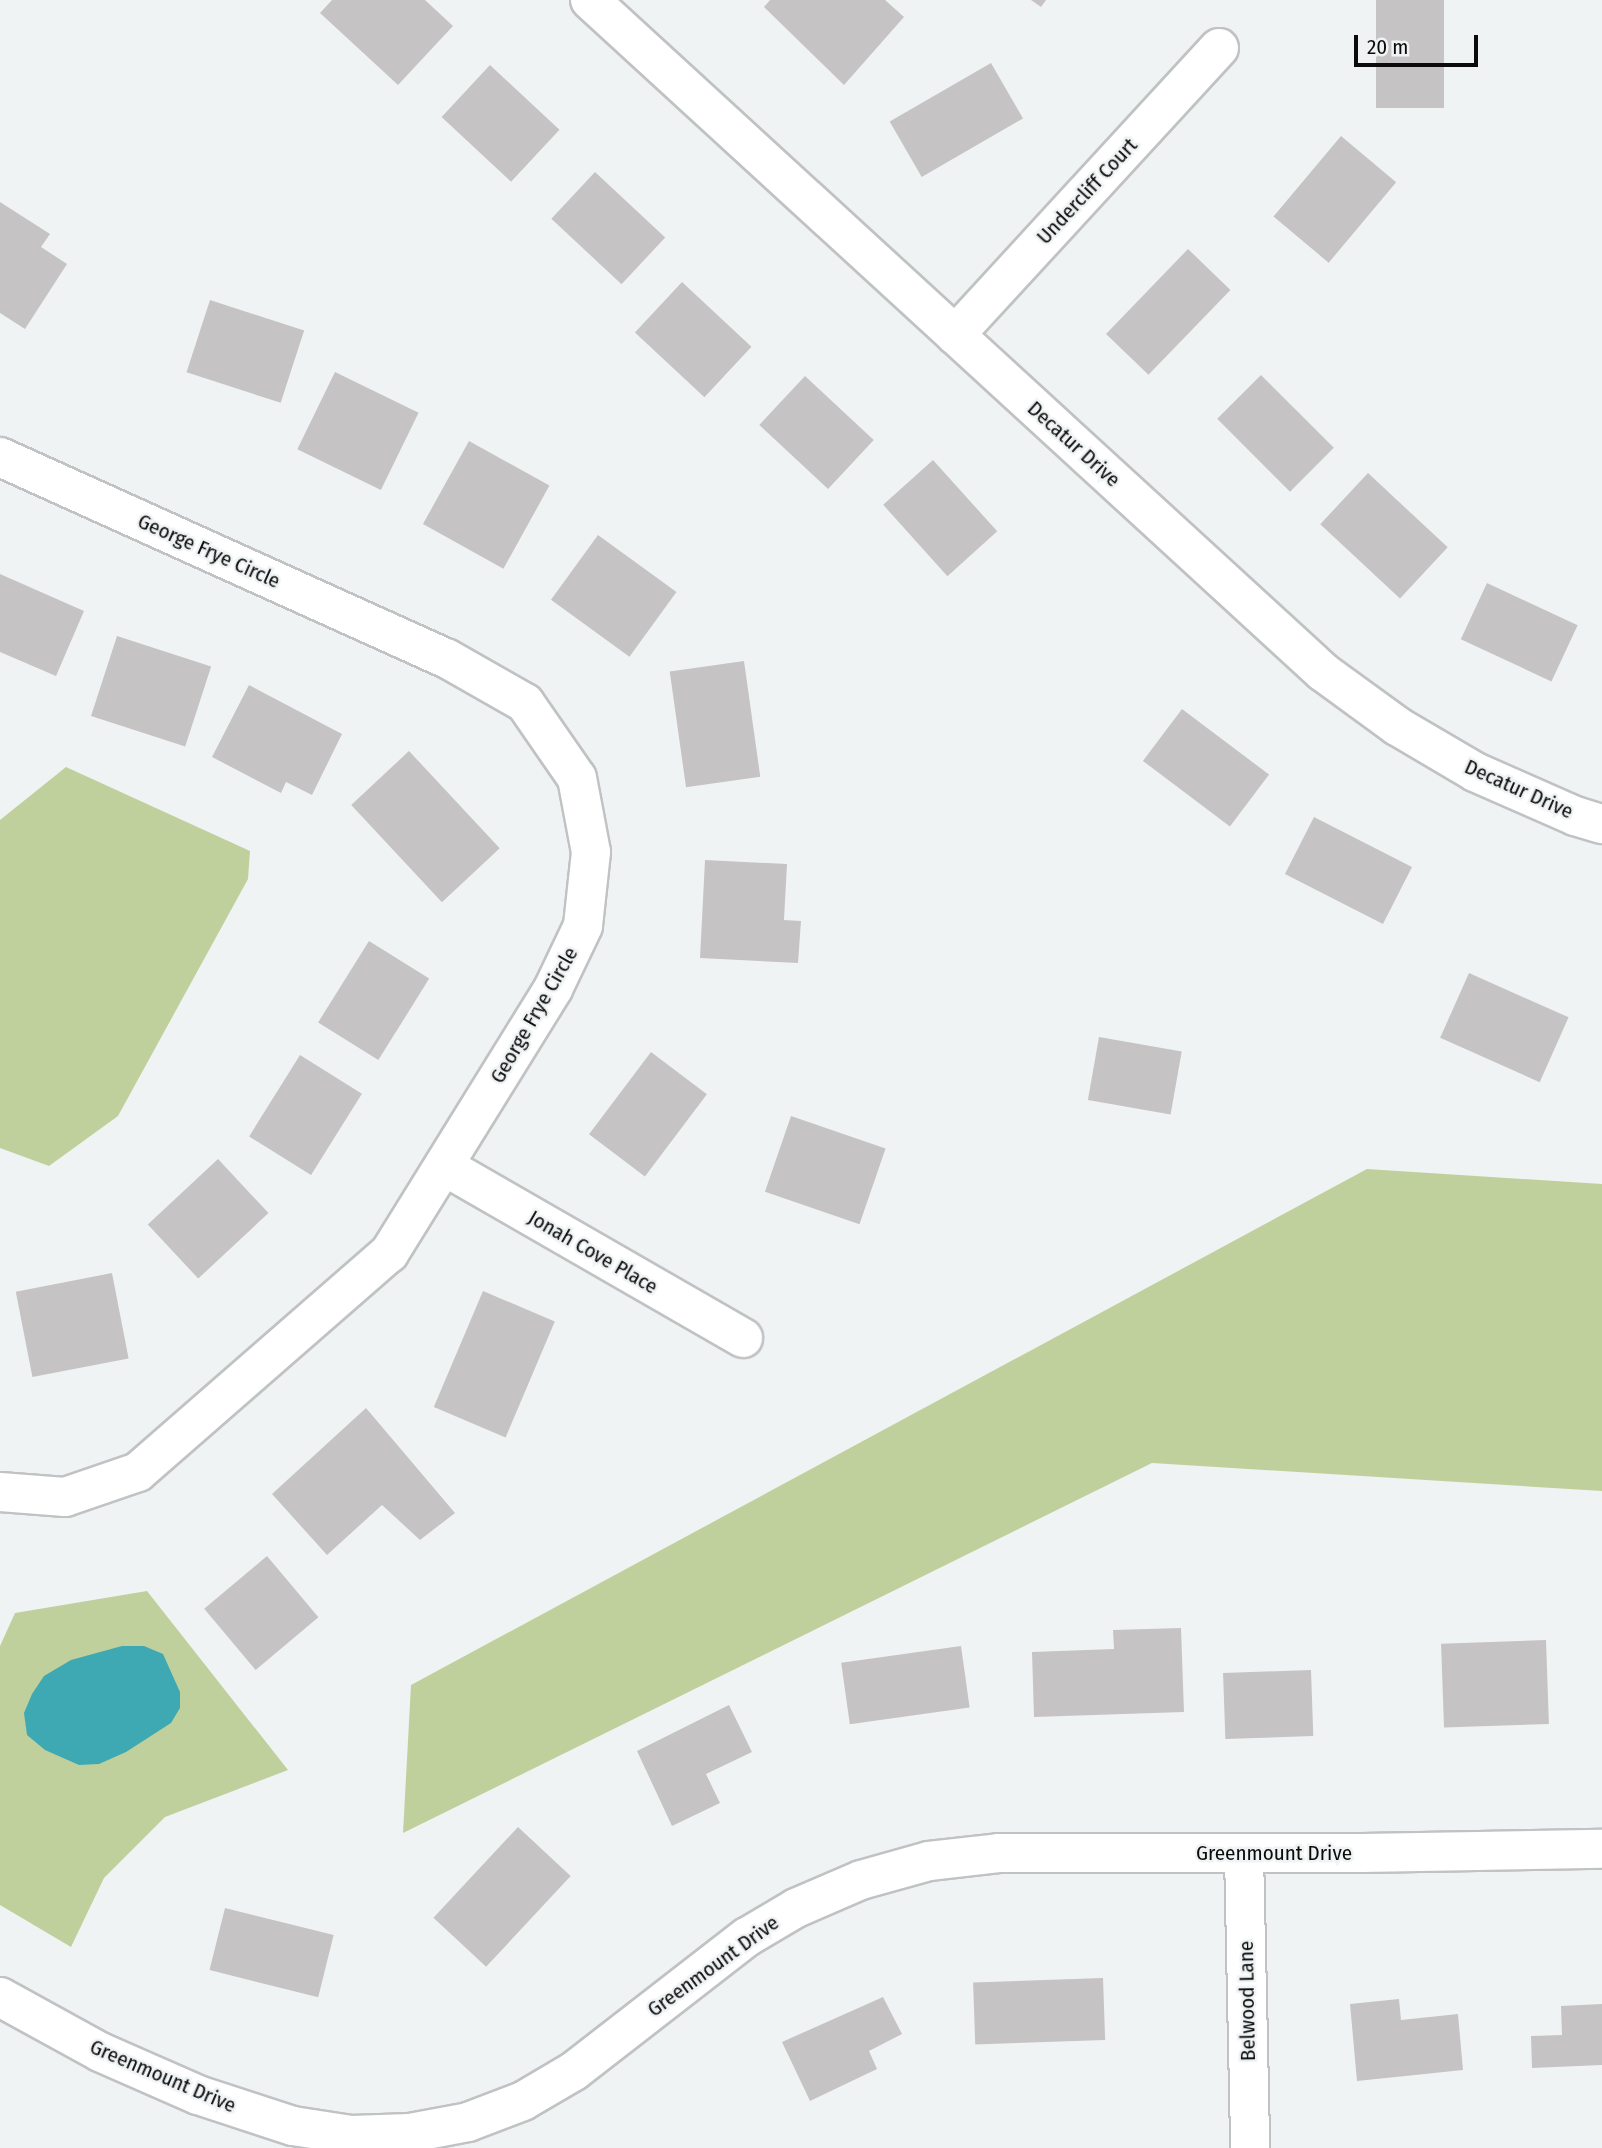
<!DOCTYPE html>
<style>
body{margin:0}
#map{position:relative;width:1602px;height:2148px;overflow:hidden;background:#f0f3f4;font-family:"Fira Sans Condensed",sans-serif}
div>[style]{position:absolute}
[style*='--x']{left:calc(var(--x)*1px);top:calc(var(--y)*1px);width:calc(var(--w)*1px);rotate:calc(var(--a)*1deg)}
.green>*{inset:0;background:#bfd09c}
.water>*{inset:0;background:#3ea9b2}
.building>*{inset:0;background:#c6c3c4;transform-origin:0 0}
.roads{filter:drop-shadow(2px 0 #c0c2c3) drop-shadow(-2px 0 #c0c2c3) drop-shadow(0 2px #c0c2c3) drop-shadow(0 -2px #c0c2c3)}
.minor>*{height:38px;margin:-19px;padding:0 19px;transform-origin:19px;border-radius:19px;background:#fff}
span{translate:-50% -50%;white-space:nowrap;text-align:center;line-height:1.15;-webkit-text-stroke:5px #f0f3f4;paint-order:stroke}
.street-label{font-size:21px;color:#0b0b0c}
.scale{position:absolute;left:1354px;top:35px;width:124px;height:32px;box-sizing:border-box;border:4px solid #0b0b0c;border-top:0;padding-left:9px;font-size:21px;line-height:24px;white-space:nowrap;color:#0b0b0c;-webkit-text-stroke:5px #f0f3f4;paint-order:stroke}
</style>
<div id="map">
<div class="green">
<i style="clip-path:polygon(66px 767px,250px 851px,248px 879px,118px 1116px,49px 1166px,0 1148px,0 820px)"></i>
<i style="clip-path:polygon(1367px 1169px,1602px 1184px,1602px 1491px,1152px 1463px,403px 1833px,411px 1685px)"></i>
<i style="clip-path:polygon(147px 1591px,288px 1770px,165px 1817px,104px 1878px,71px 1947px,0 1905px,0 1646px,15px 1613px)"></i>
</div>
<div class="water">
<i style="clip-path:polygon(122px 1646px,144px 1646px,163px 1654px,180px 1692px,180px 1708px,171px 1723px,126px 1752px,99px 1764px,79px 1765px,45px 1750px,27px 1735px,24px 1713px,32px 1694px,44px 1676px,71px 1660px)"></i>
</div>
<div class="building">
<i style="clip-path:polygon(332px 0,425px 0,453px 26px,398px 85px,320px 13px)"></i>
<i style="clip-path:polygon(770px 0,885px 0,904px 17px,844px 85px,764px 7px)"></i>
<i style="clip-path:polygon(1031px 0,1046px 0,1041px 7px)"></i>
<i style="left:1376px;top:0;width:68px;height:108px"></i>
<i style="left:991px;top:63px;width:64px;height:117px;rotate:60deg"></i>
<i style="left:490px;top:65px;width:95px;height:71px;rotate:43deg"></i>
<i style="left:1341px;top:136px;width:72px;height:105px;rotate:40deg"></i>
<i style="left:595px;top:172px;width:96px;height:64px;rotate:43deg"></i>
<i style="clip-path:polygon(0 202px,50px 234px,41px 247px,67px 264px,25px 329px,0 313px)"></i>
<i style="left:1188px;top:249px;width:59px;height:118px;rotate:44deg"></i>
<i style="left:682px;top:282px;width:95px;height:69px;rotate:43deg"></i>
<i style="left:210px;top:300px;width:99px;height:76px;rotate:18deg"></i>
<i style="left:335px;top:372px;width:93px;height:86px;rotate:26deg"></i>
<i style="left:1261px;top:375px;width:103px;height:62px;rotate:45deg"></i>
<i style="left:805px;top:376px;width:94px;height:67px;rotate:43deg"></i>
<i style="left:469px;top:441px;width:92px;height:95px;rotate:29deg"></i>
<i style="left:933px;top:460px;width:96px;height:67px;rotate:48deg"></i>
<i style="left:1368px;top:473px;width:109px;height:70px;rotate:43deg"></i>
<i style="left:598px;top:535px;width:97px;height:80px;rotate:36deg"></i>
<i style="clip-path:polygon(0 574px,84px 611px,56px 676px,0 652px)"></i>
<i style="left:1487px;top:583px;width:100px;height:62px;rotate:25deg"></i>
<i style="left:117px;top:636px;width:99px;height:84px;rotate:18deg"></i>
<i style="left:744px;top:661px;width:117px;height:75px;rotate:82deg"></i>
<i style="clip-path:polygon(249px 685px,342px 734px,312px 795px,286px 782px,281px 793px,212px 757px)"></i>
<i style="left:1182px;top:709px;width:109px;height:65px;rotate:37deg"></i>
<i style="left:409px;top:751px;width:133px;height:79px;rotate:47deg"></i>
<i style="left:1314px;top:817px;width:110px;height:64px;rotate:27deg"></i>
<i style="clip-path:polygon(705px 860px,787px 864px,784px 920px,801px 921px,798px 963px,700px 958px)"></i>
<i style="left:369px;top:941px;width:71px;height:96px;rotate:32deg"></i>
<i style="left:1469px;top:973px;width:109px;height:71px;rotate:24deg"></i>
<i style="left:1099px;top:1037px;width:84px;height:64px;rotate:10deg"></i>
<i style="left:651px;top:1052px;width:70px;height:103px;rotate:37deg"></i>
<i style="left:300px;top:1055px;width:73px;height:96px;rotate:32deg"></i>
<i style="left:791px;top:1116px;width:100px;height:80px;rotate:19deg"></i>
<i style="left:218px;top:1159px;width:74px;height:96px;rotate:47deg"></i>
<i style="left:112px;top:1273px;width:87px;height:98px;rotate:79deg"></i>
<i style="left:483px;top:1291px;width:78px;height:126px;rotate:23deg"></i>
<i style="clip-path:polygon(366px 1408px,455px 1513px,420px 1540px,382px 1505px,327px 1555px,272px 1494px)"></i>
<i style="left:267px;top:1556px;width:80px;height:82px;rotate:50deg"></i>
<i style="clip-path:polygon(1181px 1628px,1184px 1712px,1034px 1717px,1032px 1652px,1114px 1649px,1113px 1630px)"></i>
<i style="left:1546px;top:1640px;width:84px;height:105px;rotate:88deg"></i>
<i style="left:961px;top:1646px;width:62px;height:121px;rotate:82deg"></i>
<i style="left:1311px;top:1670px;width:66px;height:88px;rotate:88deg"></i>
<i style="clip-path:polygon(729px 1705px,752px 1752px,706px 1774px,720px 1803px,672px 1826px,637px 1751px)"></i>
<i style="left:518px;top:1827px;width:72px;height:124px;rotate:43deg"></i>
<i style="left:225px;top:1908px;width:112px;height:64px;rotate:14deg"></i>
<i style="left:1103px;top:1978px;width:62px;height:130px;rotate:88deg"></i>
<i style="clip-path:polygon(883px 1997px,902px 2034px,869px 2051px,877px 2069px,810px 2101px,782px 2042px)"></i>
<i style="clip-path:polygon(1399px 1999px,1401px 2020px,1458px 2014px,1463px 2070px,1357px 2081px,1350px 2004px)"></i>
<i style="clip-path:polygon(1602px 2004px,1602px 2065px,1532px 2068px,1531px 2036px,1562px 2035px,1561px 2006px)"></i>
</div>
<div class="roads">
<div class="minor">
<i style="--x:590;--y:0;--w:994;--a:42.51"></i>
<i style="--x:1323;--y:672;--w:92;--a:36.1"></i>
<i style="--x:1397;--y:726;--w:91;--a:30.5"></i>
<i style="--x:1475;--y:772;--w:109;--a:23.7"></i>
<i style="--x:1575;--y:816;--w:28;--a:17"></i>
<i style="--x:955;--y:335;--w:390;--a:-47.4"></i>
<i style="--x:0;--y:457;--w:489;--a:24.3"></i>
<i style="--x:446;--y:658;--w:91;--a:29.7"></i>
<i style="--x:525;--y:703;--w:91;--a:55.3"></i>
<i style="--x:577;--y:778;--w:75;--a:79.3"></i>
<i style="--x:591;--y:852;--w:74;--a:96.2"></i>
<i style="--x:583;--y:926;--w:70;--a:115.5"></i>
<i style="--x:553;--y:989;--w:311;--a:121.8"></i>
<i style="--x:389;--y:1253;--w:333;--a:138.9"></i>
<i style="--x:138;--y:1472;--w:77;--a:161.1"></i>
<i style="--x:65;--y:1497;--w:65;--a:-175.6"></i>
<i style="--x:444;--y:1166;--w:345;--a:29.9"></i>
<i style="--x:1244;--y:1853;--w:295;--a:88.8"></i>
<i style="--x:0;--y:1997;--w:114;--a:28.8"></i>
<i style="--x:100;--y:2052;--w:107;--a:23.7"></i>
<i style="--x:198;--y:2095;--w:100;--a:18.1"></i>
<i style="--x:293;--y:2126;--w:59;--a:8.8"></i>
<i style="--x:351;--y:2135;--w:59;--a:-1.9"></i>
<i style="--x:410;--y:2133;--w:59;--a:-10.7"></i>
<i style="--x:468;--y:2122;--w:59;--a:-20.9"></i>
<i style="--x:523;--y:2101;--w:59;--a:-30.5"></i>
<i style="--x:574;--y:2071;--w:219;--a:-37.8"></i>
<i style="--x:747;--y:1937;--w:57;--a:-30.6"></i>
<i style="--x:796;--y:1908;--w:71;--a:-23.3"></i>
<i style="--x:861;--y:1880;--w:71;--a:-15.6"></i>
<i style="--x:929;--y:1861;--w:70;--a:-6.5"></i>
<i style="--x:999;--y:1853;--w:363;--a:0"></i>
<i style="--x:1362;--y:1853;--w:240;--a:-1"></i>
</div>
</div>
<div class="street-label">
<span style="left:1087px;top:191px;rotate:-47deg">Undercliff Court</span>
<span style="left:1074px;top:444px;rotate:42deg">Decatur Drive</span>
<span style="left:209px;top:551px;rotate:24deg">George Frye Circle</span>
<span style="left:1519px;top:789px;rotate:24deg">Decatur Drive</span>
<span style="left:534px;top:1015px;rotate:-60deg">George Frye Circle</span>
<span style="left:593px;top:1252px;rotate:30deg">Jonah Cove Place</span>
<span style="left:1274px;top:1853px">Greenmount Drive</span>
<span style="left:713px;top:1966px;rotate:-36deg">Greenmount Drive</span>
<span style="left:1247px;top:2001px;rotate:-91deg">Belwood Lane</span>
<span style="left:163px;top:2076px;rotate:23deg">Greenmount Drive</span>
</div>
<div class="scale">20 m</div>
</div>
